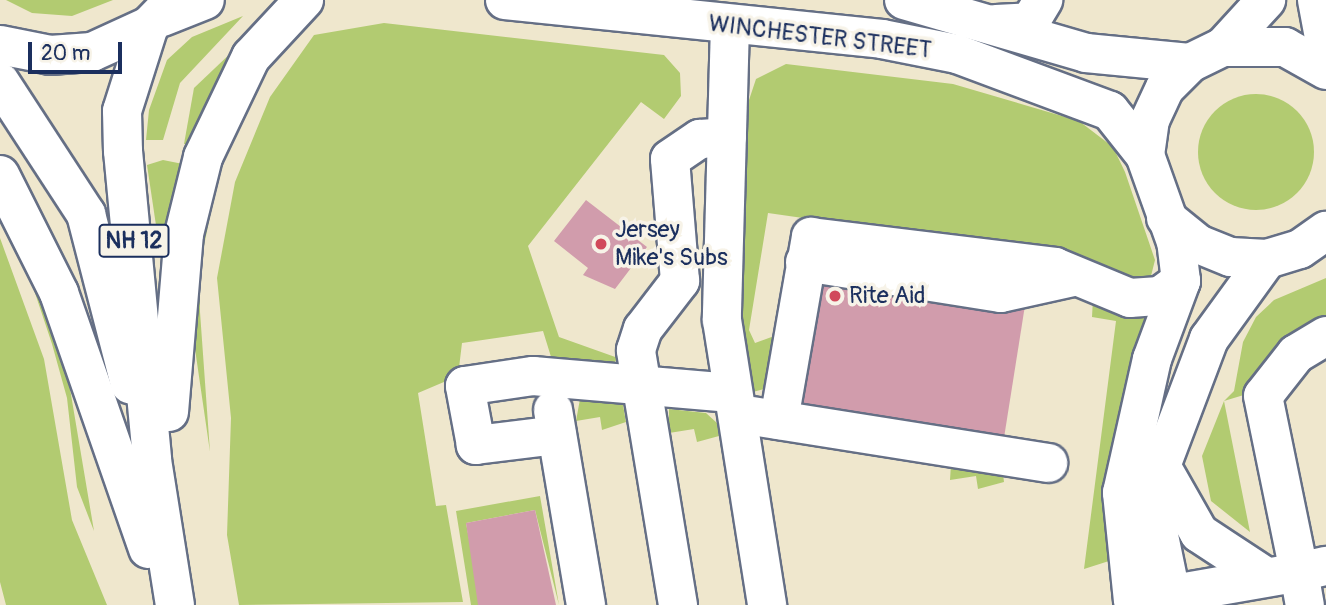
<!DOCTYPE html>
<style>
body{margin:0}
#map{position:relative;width:1326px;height:605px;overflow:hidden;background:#efe7cd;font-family:Pangolin,sans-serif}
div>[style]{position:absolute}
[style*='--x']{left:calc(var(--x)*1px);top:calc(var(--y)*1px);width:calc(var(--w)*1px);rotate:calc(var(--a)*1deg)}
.green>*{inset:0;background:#b2cb71}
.round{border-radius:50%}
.building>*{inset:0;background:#d19cac;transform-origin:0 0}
.roads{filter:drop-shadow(2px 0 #656f85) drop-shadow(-2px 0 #656f85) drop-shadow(0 2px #656f85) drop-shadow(0 -2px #656f85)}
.minor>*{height:38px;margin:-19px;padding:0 19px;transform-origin:19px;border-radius:19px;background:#fff}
.highway>*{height:38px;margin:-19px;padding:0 19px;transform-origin:19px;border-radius:19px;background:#fff}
.dots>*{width:19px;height:19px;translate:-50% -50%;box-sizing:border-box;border:4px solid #f7f3e8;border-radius:50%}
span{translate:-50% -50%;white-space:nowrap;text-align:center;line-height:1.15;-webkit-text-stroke:7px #f7f3e8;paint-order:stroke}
.shield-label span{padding:2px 5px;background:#f7f3e8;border:2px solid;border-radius:5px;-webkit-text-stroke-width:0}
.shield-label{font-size:23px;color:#1b2f5e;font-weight:700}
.street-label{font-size:24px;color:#1b2f5e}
.poi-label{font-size:24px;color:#1b2f5e}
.left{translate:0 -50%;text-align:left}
.scale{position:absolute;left:28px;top:42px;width:94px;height:32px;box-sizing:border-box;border:4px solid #1b2f5e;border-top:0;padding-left:9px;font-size:21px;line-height:24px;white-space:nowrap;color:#1b2f5e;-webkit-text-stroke:5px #f7f3e8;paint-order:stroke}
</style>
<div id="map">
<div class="green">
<i style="clip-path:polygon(6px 0,113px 0,72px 16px,32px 13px)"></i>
<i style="clip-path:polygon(243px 16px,180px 83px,163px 140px,146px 140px,149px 110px,167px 60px,192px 37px)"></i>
<i style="clip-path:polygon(384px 23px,664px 55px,680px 73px,681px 96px,664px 119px,641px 102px,528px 246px,559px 337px,618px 358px,613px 364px,552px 360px,543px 331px,462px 343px,458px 376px,418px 393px,436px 506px,446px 505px,463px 602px,239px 605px,227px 535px,231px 418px,217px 278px,235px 182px,270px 97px,314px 35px)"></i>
<i style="clip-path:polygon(234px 50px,194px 145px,184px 144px,194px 88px)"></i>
<i style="clip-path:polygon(786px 64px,953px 84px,1079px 121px,1113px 147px,1125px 172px,1155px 260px,1151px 276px,1141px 282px,1062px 255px,768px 213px,749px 330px,755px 343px,777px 335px,768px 388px,753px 392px,741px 318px,745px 112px,756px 79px)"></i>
<i class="round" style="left:1198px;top:94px;width:116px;height:116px"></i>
<i style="clip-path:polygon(163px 160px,188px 165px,163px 272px,147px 165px)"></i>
<i style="clip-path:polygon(214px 171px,219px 173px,200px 265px,200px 312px,210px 452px,195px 349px,193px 271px)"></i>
<i style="clip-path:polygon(5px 203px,65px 359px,94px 531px,77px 487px,67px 398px,52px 344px)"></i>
<i style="clip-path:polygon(0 238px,44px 359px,72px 520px,107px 605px,6px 605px,0 582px)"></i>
<i style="clip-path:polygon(1326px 278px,1326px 319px,1279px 347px,1247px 394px,1224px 401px,1250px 532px,1211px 501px,1202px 456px,1224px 401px,1234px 391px,1243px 342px,1256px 317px,1274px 300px)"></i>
<i style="clip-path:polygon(1093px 298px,1157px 312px,1109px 454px,1103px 504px,1109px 561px,1084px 569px,1116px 321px,1092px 317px)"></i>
<i style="clip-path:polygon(580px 399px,623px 405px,626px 422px,602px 430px,600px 417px,576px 421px)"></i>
<i style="clip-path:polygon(669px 409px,706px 413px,717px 423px,719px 436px,697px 442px,694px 429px,669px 433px)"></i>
<i style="clip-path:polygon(951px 464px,1003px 474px,1004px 482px,978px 489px,976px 476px,950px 480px)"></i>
<i style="clip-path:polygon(540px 496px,559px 605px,535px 510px,466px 523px,479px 591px,478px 605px,471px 605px,456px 511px)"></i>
</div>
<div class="building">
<i style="clip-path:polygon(586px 200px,647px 247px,615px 289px,583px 275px,588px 268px,554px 241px)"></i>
<i style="left:820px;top:270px;width:208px;height:142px;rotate:9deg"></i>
<i style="clip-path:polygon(535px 510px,556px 605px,478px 605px,466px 523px)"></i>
</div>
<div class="roads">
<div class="minor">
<i style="--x:505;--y:0;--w:379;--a:5.9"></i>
<i style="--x:882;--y:39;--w:76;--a:11.3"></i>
<i style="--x:957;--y:54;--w:163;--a:20.4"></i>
<i style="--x:1110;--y:111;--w:56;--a:51.5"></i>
<i style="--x:904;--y:0;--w:190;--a:16.2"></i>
<i style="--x:1086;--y:53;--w:104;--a:5.5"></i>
<i style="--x:1317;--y:0;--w:49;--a:79.4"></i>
<i style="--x:162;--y:17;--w:46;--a:-21.6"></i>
<i style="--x:996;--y:24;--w:34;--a:-3"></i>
<i style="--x:1030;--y:22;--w:26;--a:-59"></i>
<i style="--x:730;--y:25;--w:295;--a:91.6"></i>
<i style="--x:722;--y:320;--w:289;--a:81"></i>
<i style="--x:1223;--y:47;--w:64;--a:-47.5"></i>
<i style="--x:1166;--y:218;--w:41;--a:39.1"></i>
<i style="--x:1198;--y:244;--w:35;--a:22"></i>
<i style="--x:1231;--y:257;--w:36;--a:3"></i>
<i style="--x:1267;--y:259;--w:34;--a:-17"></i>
<i style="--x:1300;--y:249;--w:32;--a:-35"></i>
<i style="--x:805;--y:262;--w:198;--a:9"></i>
<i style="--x:1001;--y:293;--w:74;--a:-12.5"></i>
<i style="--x:1326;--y:336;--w:35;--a:149"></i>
<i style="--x:1296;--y:354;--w:53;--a:128.2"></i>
<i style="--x:1263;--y:396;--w:180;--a:78.4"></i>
<i style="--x:1299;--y:572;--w:28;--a:-13"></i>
<i style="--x:553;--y:410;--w:198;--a:80.4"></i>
<i style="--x:752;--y:416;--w:300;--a:9"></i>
<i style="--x:779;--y:420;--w:186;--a:-80.1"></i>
<i style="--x:811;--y:237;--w:246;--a:7"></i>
<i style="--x:1055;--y:267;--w:81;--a:22.5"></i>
<i style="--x:1130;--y:298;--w:30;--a:-4"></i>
<i style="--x:1160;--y:296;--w:26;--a:-36"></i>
<i style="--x:557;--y:435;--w:82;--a:173"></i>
<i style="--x:476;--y:445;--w:60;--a:-100.6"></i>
<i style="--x:465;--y:386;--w:69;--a:-8.4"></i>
<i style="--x:533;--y:376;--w:199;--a:4.9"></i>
<i style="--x:1161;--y:466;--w:77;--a:60.4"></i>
<i style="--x:1199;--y:533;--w:80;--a:33.3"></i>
<i style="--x:1171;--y:594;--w:75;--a:-101.6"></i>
<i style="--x:1156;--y:521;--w:55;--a:-84.8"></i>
<i style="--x:1161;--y:466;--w:136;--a:-69.3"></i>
<i style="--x:1209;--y:339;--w:99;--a:-54.1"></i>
<i style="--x:1145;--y:599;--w:156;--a:-9.9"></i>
<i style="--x:1299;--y:572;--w:34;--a:80"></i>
<i style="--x:1133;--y:601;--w:109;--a:-95.8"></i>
<i style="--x:1122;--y:493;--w:137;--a:-77.4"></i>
<i style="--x:1152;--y:359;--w:83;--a:-69.6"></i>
<i style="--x:1181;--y:281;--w:39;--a:-97"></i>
<i style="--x:1176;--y:242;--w:92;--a:-109.6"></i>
<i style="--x:1145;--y:155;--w:35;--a:-82"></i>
<i style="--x:1150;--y:120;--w:35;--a:-65"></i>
<i style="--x:1165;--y:88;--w:35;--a:-45"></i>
<i style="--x:1190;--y:63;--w:37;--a:-26"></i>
<i style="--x:1223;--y:47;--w:62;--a:0"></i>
<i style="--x:1285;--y:47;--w:47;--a:29.3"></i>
<i style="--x:678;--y:605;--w:258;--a:-99.4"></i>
<i style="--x:636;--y:350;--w:22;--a:-72"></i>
<i style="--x:643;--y:329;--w:61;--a:-52.4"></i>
<i style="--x:680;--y:281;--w:122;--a:-94.7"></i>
<i style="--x:670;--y:159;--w:36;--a:-34"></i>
<i style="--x:700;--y:139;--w:27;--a:-4"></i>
</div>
<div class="highway">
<i style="--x:149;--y:26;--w:89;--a:107.6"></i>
<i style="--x:122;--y:111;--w:40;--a:88.6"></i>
<i style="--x:123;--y:151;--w:310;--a:84.6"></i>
<i style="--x:152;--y:460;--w:147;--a:81"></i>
<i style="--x:0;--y:45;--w:51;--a:11.3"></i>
<i style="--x:50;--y:55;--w:42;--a:-4.1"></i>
<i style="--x:92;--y:52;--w:63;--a:-24.5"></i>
<i style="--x:149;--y:26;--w:36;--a:-46"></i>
<i style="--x:0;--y:82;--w:158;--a:56.9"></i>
<i style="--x:86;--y:214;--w:176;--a:75.5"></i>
<i style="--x:0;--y:175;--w:132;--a:63.4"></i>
<i style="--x:59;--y:293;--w:271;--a:70.8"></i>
<i style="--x:169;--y:412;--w:179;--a:-85.2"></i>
<i style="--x:184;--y:234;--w:79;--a:-76.1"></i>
<i style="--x:203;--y:157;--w:111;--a:-64.4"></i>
<i style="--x:251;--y:57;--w:78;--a:-47.1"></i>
</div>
</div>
<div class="dots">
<i style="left:601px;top:244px;background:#d1495b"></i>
<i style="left:835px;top:296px;background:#d1495b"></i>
</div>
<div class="shield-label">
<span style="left:134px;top:241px">NH 12</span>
</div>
<div class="street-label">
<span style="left:820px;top:37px;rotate:7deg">WINCHESTER STREET</span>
</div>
<div class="poi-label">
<span class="left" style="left:615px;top:244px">Jersey<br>Mike's Subs</span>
<span class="left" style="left:849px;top:296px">Rite Aid</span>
</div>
<div class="scale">20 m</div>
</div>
